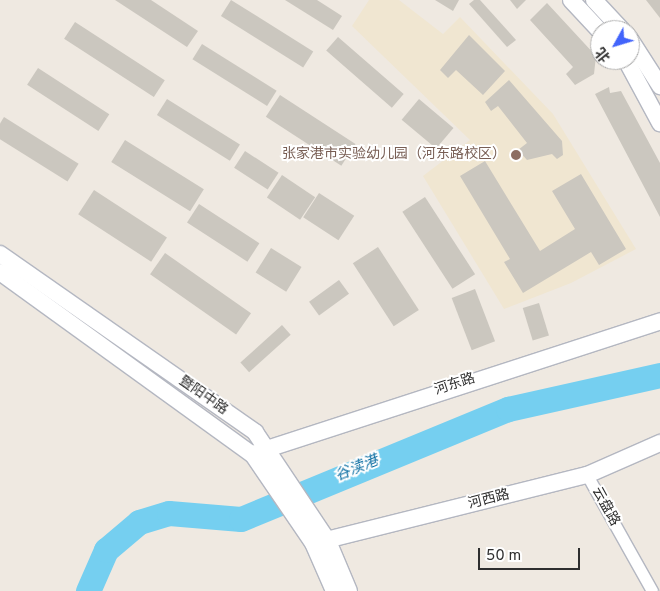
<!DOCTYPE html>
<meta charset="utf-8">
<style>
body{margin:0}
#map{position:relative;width:660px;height:591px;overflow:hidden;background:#efe9e1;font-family:Overpass,"Noto Sans SC",sans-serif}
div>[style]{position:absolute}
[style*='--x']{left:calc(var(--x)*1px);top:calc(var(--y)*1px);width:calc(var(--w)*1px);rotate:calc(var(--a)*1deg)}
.education>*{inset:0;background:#f0e6d1}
.river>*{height:25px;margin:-12.5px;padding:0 12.5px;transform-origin:12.5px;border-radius:12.5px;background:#75cff0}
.building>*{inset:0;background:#cbc7bf;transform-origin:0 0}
.roads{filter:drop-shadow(1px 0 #b4b7c1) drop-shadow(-1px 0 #b4b7c1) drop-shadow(0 1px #b4b7c1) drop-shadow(0 -1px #b4b7c1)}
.street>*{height:11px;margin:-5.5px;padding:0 5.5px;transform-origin:5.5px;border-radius:5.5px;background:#fff}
.secondary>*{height:16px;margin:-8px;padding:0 8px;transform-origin:8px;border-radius:8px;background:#fff}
.dots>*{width:14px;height:14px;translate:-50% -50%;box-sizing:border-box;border:2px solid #fff;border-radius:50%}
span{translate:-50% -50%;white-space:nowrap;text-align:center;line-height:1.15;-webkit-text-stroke:4px #fff;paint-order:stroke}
.education-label{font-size:14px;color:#785e54}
.right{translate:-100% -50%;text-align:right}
.street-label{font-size:14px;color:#2e2e2e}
.water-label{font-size:15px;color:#0d6fa3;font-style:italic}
.north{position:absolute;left:590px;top:20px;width:50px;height:50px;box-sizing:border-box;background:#fff;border:1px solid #ababab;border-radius:50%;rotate:231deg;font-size:14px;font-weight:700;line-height:20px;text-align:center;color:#2e2e2e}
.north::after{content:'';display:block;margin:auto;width:18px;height:22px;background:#4264fb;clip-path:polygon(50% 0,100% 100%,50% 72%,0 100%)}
.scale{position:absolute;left:478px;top:548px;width:102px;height:22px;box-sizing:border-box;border:2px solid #2e2e2e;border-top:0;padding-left:6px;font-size:15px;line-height:18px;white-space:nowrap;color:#2e2e2e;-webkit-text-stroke:4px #fff;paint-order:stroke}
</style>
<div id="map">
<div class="education">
<i style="clip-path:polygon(369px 0,399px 0,443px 34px,460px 17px,553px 114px,636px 249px,571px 283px,504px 309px,423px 176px,470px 140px,352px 26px)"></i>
</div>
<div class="river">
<i style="--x:88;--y:591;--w:45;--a:-66.3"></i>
<i style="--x:106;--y:550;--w:43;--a:-40.3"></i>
<i style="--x:139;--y:522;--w:31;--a:-17"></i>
<i style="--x:169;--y:513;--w:72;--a:4.8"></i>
<i style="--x:241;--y:519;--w:289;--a:-22.4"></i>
<i style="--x:508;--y:409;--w:156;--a:-12.6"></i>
</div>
<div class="building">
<i style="clip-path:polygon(115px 0,151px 0,198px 31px,187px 47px)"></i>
<i style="left:231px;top:0;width:97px;height:19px;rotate:32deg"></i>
<i style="clip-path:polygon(285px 0,317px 0,342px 16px,333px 30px)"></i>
<i style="clip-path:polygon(435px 0,459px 0,453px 11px)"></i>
<i style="clip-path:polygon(474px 0,480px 0,516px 40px,507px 47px,469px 4px)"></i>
<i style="clip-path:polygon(510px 0,526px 0,517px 9px)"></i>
<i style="clip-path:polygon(646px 0,660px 0,660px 18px)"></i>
<i style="clip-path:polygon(547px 3px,596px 56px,594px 74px,575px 85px,566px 74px,573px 67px,530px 20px)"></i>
<i style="left:75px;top:22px;width:107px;height:20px;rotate:33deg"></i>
<i style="clip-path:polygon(469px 35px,505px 71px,483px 95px,456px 70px,448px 78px,440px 70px)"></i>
<i style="left:338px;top:37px;width:87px;height:18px;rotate:41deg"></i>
<i style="left:202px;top:44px;width:88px;height:18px;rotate:32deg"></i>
<i style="left:38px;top:68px;width:85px;height:20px;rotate:33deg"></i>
<i style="clip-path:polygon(509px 80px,562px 141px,563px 155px,557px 159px,552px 154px,527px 160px,518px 150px,527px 143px,498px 106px,491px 111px,485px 102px)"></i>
<i style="clip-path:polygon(609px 87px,610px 93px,621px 91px,660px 163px,660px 217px,595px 94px)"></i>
<i style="left:280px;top:95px;width:90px;height:26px;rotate:33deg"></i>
<i style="left:167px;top:99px;width:86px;height:19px;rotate:32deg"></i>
<i style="left:419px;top:99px;width:45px;height:27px;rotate:40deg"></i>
<i style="left:4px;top:117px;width:88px;height:21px;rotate:32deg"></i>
<i style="left:125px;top:140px;width:93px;height:26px;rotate:32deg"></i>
<i style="left:245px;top:151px;width:40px;height:20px;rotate:33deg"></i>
<i style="clip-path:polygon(485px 161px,540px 251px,575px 229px,552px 191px,581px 174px,626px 249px,599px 265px,591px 252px,523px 293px,504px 262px,510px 259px,460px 176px)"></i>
<i style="left:282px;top:175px;width:40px;height:27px;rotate:34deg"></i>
<i style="left:94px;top:190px;width:87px;height:29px;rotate:33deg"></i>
<i style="left:319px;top:193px;width:42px;height:29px;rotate:33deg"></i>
<i style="left:425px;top:197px;width:92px;height:27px;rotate:57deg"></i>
<i style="left:199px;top:204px;width:72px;height:22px;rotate:33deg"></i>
<i style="left:378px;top:247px;width:75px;height:30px;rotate:57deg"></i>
<i style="left:271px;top:248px;width:36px;height:29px;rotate:32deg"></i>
<i style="left:165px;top:253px;width:105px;height:26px;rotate:35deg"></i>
<i style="left:339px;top:280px;width:17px;height:37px;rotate:54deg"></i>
<i style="left:475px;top:289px;width:56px;height:25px;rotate:69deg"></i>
<i style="left:539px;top:303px;width:34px;height:17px;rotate:73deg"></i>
<i style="left:282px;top:325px;width:13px;height:56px;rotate:48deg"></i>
</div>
<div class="roads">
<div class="street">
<i style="--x:587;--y:475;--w:133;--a:60.7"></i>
</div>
<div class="secondary">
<i style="--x:571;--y:0;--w:42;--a:46.9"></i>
<i style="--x:594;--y:0;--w:41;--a:47"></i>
<i style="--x:630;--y:39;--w:56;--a:57.4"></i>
<i style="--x:626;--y:60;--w:72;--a:61.6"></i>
<i style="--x:0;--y:254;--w:311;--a:34.9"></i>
<i style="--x:255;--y:432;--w:131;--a:56.2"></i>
<i style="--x:328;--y:541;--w:54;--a:67.2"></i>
<i style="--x:0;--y:272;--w:312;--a:35.9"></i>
<i style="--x:253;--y:455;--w:107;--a:55.7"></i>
<i style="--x:313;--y:543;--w:52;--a:66.4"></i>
<i style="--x:258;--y:452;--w:423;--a:-18"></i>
<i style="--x:318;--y:542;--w:277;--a:-14"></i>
<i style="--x:587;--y:475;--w:80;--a:-23.7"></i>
</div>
</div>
<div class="dots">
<i style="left:516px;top:155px;background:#8d6e63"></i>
</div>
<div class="education-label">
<span class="right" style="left:506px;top:155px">张家港市实验幼儿园（河东路校区）</span>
</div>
<div class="street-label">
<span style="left:455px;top:385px;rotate:-18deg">河东路</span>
<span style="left:203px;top:396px;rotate:35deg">暨阳中路</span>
<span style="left:489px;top:500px;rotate:-14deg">河西路</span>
<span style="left:605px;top:507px;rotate:61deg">云盘路</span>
</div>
<div class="water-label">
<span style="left:357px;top:469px;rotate:-22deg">谷渎港</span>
</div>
<div class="north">北</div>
<div class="scale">50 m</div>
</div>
